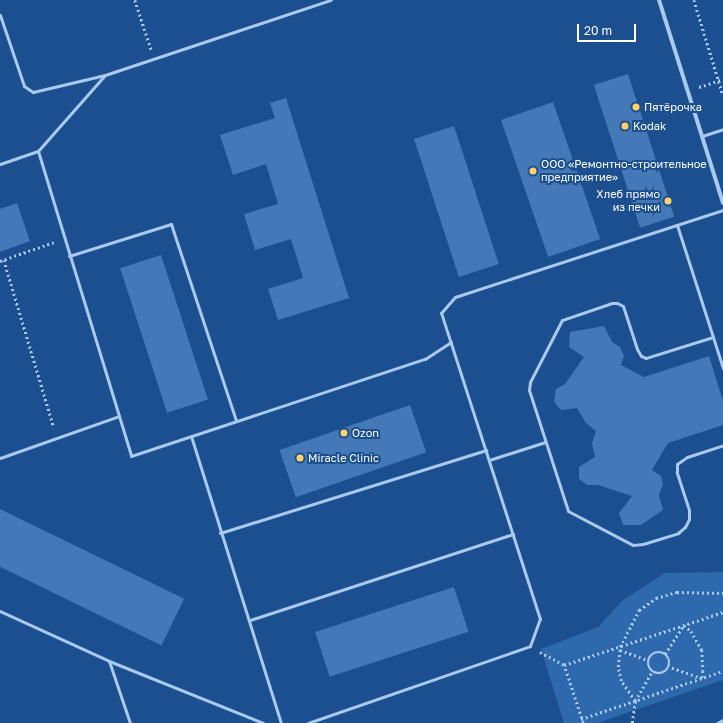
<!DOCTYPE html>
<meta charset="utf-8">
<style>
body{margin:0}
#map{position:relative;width:723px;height:723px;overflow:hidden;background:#1b4f8f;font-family:"Golos Text",sans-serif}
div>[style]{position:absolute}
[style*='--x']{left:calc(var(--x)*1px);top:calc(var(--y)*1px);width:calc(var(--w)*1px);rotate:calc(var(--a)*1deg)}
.green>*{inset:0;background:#2e69ad}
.building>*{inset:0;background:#4478b7;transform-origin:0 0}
.path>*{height:2.5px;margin-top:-1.25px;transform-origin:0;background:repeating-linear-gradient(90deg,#a9c9ee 0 2px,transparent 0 5px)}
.path>.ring{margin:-1.25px;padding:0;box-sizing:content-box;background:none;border:2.5px solid #a9c9ee;border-radius:50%}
.lane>*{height:3px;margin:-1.5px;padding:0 1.5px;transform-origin:1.5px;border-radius:1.5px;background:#a9c9ee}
.street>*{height:4px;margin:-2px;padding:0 2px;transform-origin:2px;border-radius:2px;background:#a9c9ee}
.dots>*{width:11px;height:11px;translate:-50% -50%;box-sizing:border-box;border:2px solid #1b4f8f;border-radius:50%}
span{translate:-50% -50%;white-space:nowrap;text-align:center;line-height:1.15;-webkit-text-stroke:4px #1b4f8f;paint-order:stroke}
.poi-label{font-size:11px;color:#fff}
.left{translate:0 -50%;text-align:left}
.right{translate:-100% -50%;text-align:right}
.scale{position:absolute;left:577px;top:24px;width:59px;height:18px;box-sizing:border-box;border:2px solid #fff;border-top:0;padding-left:5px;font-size:12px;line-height:14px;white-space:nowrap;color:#fff;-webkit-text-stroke:3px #1b4f8f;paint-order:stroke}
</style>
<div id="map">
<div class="green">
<i style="clip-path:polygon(723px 572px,723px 680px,597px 723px,564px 723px,541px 649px,598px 627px,623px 600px,665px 573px)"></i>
</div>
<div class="building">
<i style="left:628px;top:74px;width:150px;height:36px;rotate:72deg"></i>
<i style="clip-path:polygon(286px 98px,349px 298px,278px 320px,268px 289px,303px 278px,291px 239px,255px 250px,244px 214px,278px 204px,266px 164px,233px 175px,220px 135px,275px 118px,270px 103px)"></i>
<i style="left:553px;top:102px;width:145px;height:55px;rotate:71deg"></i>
<i style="left:454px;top:126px;width:145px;height:42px;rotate:72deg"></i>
<i style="clip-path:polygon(17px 203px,30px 241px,0 252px,0 209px)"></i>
<i style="left:161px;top:255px;width:152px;height:43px;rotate:72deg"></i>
<i style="clip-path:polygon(604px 326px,612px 342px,620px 347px,624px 356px,621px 365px,644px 377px,709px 356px,723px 401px,723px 425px,668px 443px,652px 470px,661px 476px,663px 484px,659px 495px,663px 510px,641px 525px,623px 525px,619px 513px,632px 496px,598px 485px,587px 485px,579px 479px,579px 467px,595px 457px,592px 443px,596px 431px,586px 423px,577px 408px,561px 410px,554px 402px,556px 389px,565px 384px,584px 357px,569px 347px,570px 332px)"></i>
<i style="left:410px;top:405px;width:50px;height:138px;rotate:71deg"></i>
<i style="left:0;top:509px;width:205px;height:52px;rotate:26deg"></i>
<i style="left:454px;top:587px;width:47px;height:146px;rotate:72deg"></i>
</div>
<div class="path">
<i style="--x:135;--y:0;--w:52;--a:71.9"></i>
<i style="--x:694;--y:0;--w:99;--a:73"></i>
<i style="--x:699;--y:87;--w:25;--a:-18"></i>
<i style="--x:4;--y:260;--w:175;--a:73.4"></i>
<i style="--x:0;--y:261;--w:57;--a:-19.4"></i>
<i style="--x:620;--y:650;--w:30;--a:20"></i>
<i style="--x:540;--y:652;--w:27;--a:28"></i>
<i class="ring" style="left:648px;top:652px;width:19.5px;height:19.5px"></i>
<i style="--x:665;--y:654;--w:35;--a:-57"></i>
<i style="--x:684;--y:625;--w:9;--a:41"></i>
<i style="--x:691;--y:631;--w:22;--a:60"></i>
<i style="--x:702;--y:650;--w:21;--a:87"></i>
<i style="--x:703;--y:671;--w:8;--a:97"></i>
<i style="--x:702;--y:679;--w:35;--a:-160"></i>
<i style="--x:635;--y:701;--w:24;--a:-125"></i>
<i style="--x:621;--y:681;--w:14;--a:-102"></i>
<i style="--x:618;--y:667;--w:20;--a:-84"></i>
<i style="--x:620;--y:647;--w:42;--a:-62.8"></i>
<i style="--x:639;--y:610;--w:21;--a:-35"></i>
<i style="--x:656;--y:598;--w:22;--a:-16"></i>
<i style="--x:677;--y:592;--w:46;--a:1.2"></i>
<i style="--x:581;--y:719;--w:150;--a:-18.7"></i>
<i style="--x:583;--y:723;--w:61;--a:-108.1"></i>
<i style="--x:564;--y:665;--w:168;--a:-18.4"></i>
<i style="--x:632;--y:723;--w:22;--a:-82"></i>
<i style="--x:635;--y:701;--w:34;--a:-60"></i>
</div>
<div class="lane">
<i style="--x:0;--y:15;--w:75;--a:71.3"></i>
<i style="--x:24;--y:86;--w:11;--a:34"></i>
<i style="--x:33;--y:92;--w:74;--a:-13.3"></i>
<i style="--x:105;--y:75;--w:238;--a:-18.4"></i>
<i style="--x:702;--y:136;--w:22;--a:-18"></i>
<i style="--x:38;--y:151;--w:101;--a:-48.6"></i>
<i style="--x:0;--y:164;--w:40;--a:-18.9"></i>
<i style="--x:38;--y:151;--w:319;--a:73"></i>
<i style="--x:131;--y:456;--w:310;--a:-18.3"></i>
<i style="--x:425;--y:359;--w:31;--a:-33"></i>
<i style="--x:677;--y:225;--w:150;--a:72.2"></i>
<i style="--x:69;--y:256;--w:107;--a:-17.4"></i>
<i style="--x:171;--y:224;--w:206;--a:71.7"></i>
<i style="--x:713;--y:337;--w:70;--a:162.6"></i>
<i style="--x:646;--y:358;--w:5;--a:-158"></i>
<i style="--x:641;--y:356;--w:8;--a:-120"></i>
<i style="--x:637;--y:349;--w:45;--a:-108"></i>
<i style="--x:623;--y:306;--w:7;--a:-153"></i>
<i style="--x:617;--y:303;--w:5;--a:180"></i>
<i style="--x:612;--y:303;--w:53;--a:161.2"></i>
<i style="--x:562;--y:320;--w:70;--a:117.3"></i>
<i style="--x:530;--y:382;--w:8;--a:97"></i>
<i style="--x:529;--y:390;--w:127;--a:72.1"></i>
<i style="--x:568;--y:511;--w:73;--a:27.6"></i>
<i style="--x:633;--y:545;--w:10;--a:-6"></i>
<i style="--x:643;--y:544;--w:37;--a:-17"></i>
<i style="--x:678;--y:533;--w:9;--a:-41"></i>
<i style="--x:685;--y:527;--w:9;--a:-63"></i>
<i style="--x:689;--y:519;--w:9;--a:-90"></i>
<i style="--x:689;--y:510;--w:40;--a:-108"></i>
<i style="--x:677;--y:472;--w:8;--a:-90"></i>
<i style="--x:677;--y:464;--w:12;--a:-35"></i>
<i style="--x:687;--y:457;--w:38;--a:-18"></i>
<i style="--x:191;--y:436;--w:301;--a:72.6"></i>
<i style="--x:0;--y:458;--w:126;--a:-19.4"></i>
<i style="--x:489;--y:460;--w:59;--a:-17.8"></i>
<i style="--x:220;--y:533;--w:279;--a:-17.3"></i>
<i style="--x:0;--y:611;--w:120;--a:24.6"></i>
<i style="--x:109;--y:661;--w:166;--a:21.9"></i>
<i style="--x:250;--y:620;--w:277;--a:-18.1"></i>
<i style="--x:109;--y:661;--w:65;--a:71.3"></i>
<i style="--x:308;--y:723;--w:235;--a:-19.1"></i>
<i style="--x:530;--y:646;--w:29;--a:-70"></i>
<i style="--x:540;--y:619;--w:322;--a:-107.9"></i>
<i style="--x:441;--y:313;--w:21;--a:-49"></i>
<i style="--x:455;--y:297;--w:282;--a:-18"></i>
<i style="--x:717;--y:723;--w:7;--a:-27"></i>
</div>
<div class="street">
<i style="--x:659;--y:0;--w:213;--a:72.5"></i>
</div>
<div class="dots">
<i style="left:636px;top:107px;background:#ffd166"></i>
<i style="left:625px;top:126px;background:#ffd166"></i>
<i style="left:533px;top:171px;background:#ffd166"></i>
<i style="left:668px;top:201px;background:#ffd166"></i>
<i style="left:344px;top:433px;background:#ffd166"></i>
<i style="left:300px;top:458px;background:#ffd166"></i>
</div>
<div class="poi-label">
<span class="left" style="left:644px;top:107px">Пятёрочка</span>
<span class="left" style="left:633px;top:126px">Kodak</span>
<span class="left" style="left:541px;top:171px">ООО «Ремонтно-строительное<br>предприятие»</span>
<span class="right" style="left:660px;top:201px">Хлеб прямо<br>из печки</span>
<span class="left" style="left:352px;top:433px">Ozon</span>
<span class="left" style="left:308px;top:458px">Miracle Clinic</span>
</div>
<div class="scale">20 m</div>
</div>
